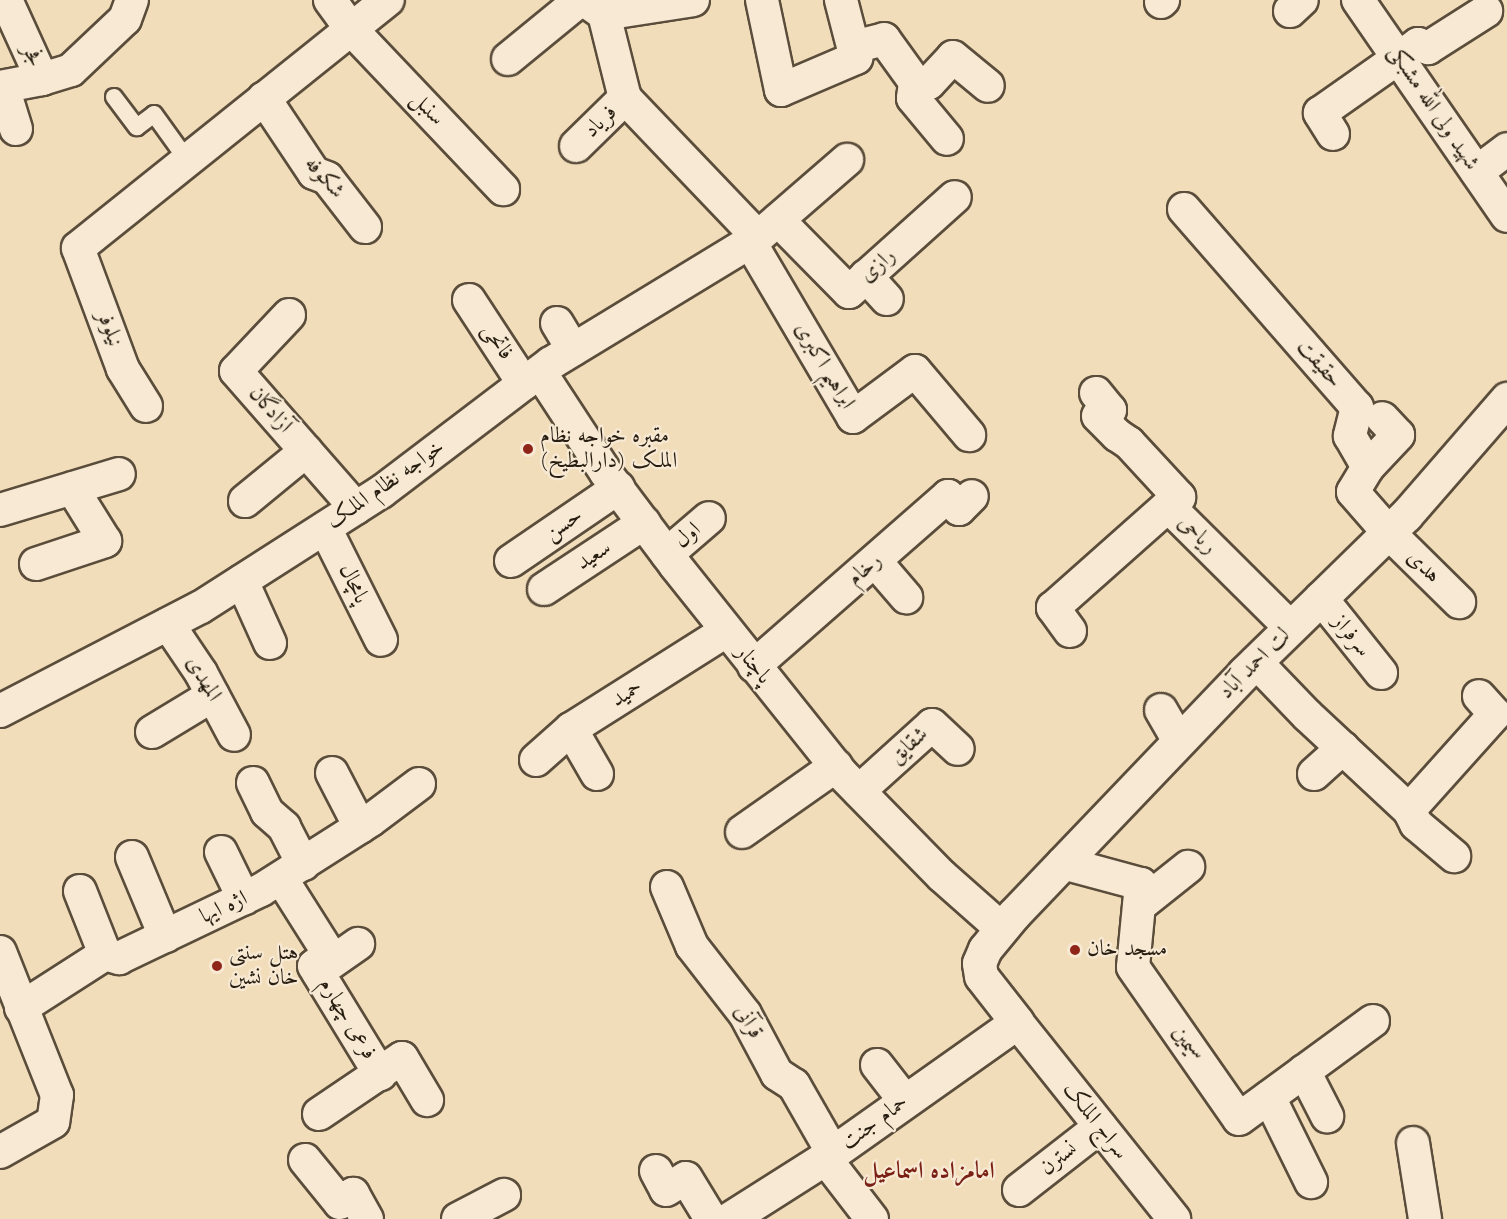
<!DOCTYPE html>
<meta charset="utf-8">
<style>
body{margin:0}
#map{position:relative;width:1507px;height:1219px;overflow:hidden;background:#f2ddbb;font-family:"Old Standard TT",Amiri,serif}
div>[style]{position:absolute}
[style*='--x']{left:calc(var(--x)*1px);top:calc(var(--y)*1px);width:calc(var(--w)*1px);rotate:calc(var(--a)*1deg)}
.roads{filter:drop-shadow(2px 0 #5a4d3b) drop-shadow(-2px 0 #5a4d3b) drop-shadow(0 2px #5a4d3b) drop-shadow(0 -2px #5a4d3b)}
.lane>*{height:16px;margin:-8px;padding:0 8px;transform-origin:8px;border-radius:8px;background:#f7e9d3}
.street>*{height:32px;margin:-16px;padding:0 16px;transform-origin:16px;border-radius:16px;background:#f7e9d3}
.secondary>*{height:33px;margin:-16.5px;padding:0 16.5px;transform-origin:16.5px;border-radius:16.5px;background:#f7e9d3}
.dots>*{width:16px;height:16px;translate:-50% -50%;box-sizing:border-box;border:3px solid #f7e9d3;border-radius:50%}
span{translate:-50% -50%;white-space:nowrap;text-align:center;line-height:1.15;-webkit-text-stroke:4.5px #f7e9d3;paint-order:stroke}
.street-label{font-size:22px;color:#271d10}
.poi-label{font-size:22px;color:#271d10}
.left{translate:0 -50%;text-align:left}
.neighbourhood-label{font-size:24px;color:#7a1f14;font-weight:700}
</style>
<div id="map">
<div class="roads">
<div class="lane">
<i style="--x:114;--y:97;--w:38;--a:53"></i>
<i style="--x:137;--y:127;--w:21;--a:-37"></i>
<i style="--x:154;--y:114;--w:57;--a:54.3"></i>
</div>
<div class="street">
<i style="--x:6;--y:0;--w:87;--a:65.5"></i>
<i style="--x:330;--y:0;--w:36;--a:54"></i>
<i style="--x:351;--y:29;--w:221;--a:46.5"></i>
<i style="--x:584;--y:0;--w:24;--a:35"></i>
<i style="--x:604;--y:14;--w:87;--a:76"></i>
<i style="--x:625;--y:98;--w:192;--a:46.3"></i>
<i style="--x:762;--y:0;--w:92;--a:78.1"></i>
<i style="--x:781;--y:90;--w:82;--a:-23.1"></i>
<i style="--x:856;--y:58;--w:60;--a:-104.5"></i>
<i style="--x:1358;--y:0;--w:262;--a:55.4"></i>
<i style="--x:1161;--y:2;--w:3;--a:-45"></i>
<i style="--x:1290;--y:11;--w:16;--a:-43"></i>
<i style="--x:604;--y:14;--w:90;--a:-8.9"></i>
<i style="--x:853;--y:47;--w:32;--a:-14"></i>
<i style="--x:884;--y:39;--w:53;--a:54.2"></i>
<i style="--x:915;--y:82;--w:16;--a:97"></i>
<i style="--x:913;--y:98;--w:53;--a:50.3"></i>
<i style="--x:508;--y:59;--w:93;--a:-39.3"></i>
<i style="--x:915;--y:82;--w:14;--a:4"></i>
<i style="--x:929;--y:83;--w:35;--a:-47"></i>
<i style="--x:953;--y:57;--w:45;--a:39.6"></i>
<i style="--x:0;--y:87;--w:43;--a:-10.8"></i>
<i style="--x:42;--y:79;--w:30;--a:-17"></i>
<i style="--x:71;--y:70;--w:74;--a:-43.4"></i>
<i style="--x:125;--y:19;--w:20;--a:-70"></i>
<i style="--x:3;--y:87;--w:44;--a:72.8"></i>
<i style="--x:264;--y:98;--w:90;--a:56.3"></i>
<i style="--x:314;--y:173;--w:14;--a:21"></i>
<i style="--x:327;--y:178;--w:62;--a:52.2"></i>
<i style="--x:1333;--y:134;--w:25;--a:-122"></i>
<i style="--x:1320;--y:113;--w:120;--a:-35.1"></i>
<i style="--x:1418;--y:44;--w:11;--a:22"></i>
<i style="--x:1428;--y:48;--w:69;--a:-32.5"></i>
<i style="--x:576;--y:146;--w:69;--a:-44.4"></i>
<i style="--x:1477;--y:172;--w:38;--a:-37"></i>
<i style="--x:1184;--y:209;--w:263;--a:48.9"></i>
<i style="--x:1357;--y:407;--w:30;--a:104"></i>
<i style="--x:1350;--y:436;--w:36;--a:60"></i>
<i style="--x:1368;--y:467;--w:29;--a:121"></i>
<i style="--x:1353;--y:492;--w:53;--a:48.8"></i>
<i style="--x:1388;--y:532;--w:100;--a:44.6"></i>
<i style="--x:778;--y:220;--w:101;--a:45.4"></i>
<i style="--x:849;--y:292;--w:142;--a:-41.9"></i>
<i style="--x:750;--y:242;--w:203;--a:59.5"></i>
<i style="--x:853;--y:417;--w:77;--a:-36.6"></i>
<i style="--x:915;--y:371;--w:84;--a:49.8"></i>
<i style="--x:866;--y:276;--w:31;--a:48"></i>
<i style="--x:469;--y:300;--w:100;--a:56.8"></i>
<i style="--x:289;--y:315;--w:77;--a:133.4"></i>
<i style="--x:236;--y:371;--w:182;--a:48.8"></i>
<i style="--x:557;--y:323;--w:31;--a:59"></i>
<i style="--x:540;--y:372;--w:121;--a:56.8"></i>
<i style="--x:606;--y:473;--w:115;--a:53.1"></i>
<i style="--x:675;--y:565;--w:266;--a:51.4"></i>
<i style="--x:841;--y:773;--w:144;--a:45.6"></i>
<i style="--x:942;--y:876;--w:80;--a:41.5"></i>
<i style="--x:1096;--y:393;--w:22;--a:51"></i>
<i style="--x:1110;--y:410;--w:13;--a:153"></i>
<i style="--x:1098;--y:416;--w:27;--a:45"></i>
<i style="--x:1117;--y:435;--w:14;--a:34"></i>
<i style="--x:1129;--y:443;--w:74;--a:47.2"></i>
<i style="--x:1179;--y:497;--w:14;--a:141"></i>
<i style="--x:1168;--y:506;--w:173;--a:44.8"></i>
<i style="--x:146;--y:406;--w:44;--a:-121.9"></i>
<i style="--x:123;--y:369;--w:129;--a:-110.4"></i>
<i style="--x:78;--y:248;--w:397;--a:-38.7"></i>
<i style="--x:1368;--y:467;--w:44;--a:-46.8"></i>
<i style="--x:1398;--y:435;--w:23;--a:-133"></i>
<i style="--x:245;--y:501;--w:79;--a:-39.3"></i>
<i style="--x:0;--y:510;--w:124;--a:-16.8"></i>
<i style="--x:325;--y:528;--w:125;--a:63.4"></i>
<i style="--x:667;--y:554;--w:55;--a:-40.6"></i>
<i style="--x:511;--y:561;--w:130;--a:-34.3"></i>
<i style="--x:875;--y:561;--w:48;--a:49.3"></i>
<i style="--x:36;--y:564;--w:73;--a:-18.4"></i>
<i style="--x:105;--y:541;--w:62;--a:-121.9"></i>
<i style="--x:242;--y:581;--w:68;--a:65.7"></i>
<i style="--x:544;--y:589;--w:120;--a:-33.4"></i>
<i style="--x:1321;--y:598;--w:96;--a:51.3"></i>
<i style="--x:168;--y:624;--w:59;--a:56"></i>
<i style="--x:201;--y:673;--w:70;--a:62"></i>
<i style="--x:1070;--y:631;--w:29;--a:-126"></i>
<i style="--x:1053;--y:608;--w:154;--a:-41.6"></i>
<i style="--x:1256;--y:662;--w:74;--a:46.1"></i>
<i style="--x:1307;--y:715;--w:139;--a:43"></i>
<i style="--x:1409;--y:810;--w:16;--a:63"></i>
<i style="--x:1416;--y:824;--w:50;--a:40.1"></i>
<i style="--x:754;--y:666;--w:258;--a:-41.2"></i>
<i style="--x:948;--y:496;--w:17;--a:50"></i>
<i style="--x:959;--y:509;--w:18;--a:-45"></i>
<i style="--x:1161;--y:710;--w:36;--a:60"></i>
<i style="--x:0;--y:711;--w:226;--a:-27.4"></i>
<i style="--x:201;--y:607;--w:214;--a:-32.6"></i>
<i style="--x:381;--y:492;--w:213;--a:-37.2"></i>
<i style="--x:551;--y:363;--w:242;--a:-31.3"></i>
<i style="--x:758;--y:237;--w:118;--a:-40.9"></i>
<i style="--x:152;--y:732;--w:71;--a:-31.2"></i>
<i style="--x:536;--y:760;--w:47;--a:-41.5"></i>
<i style="--x:332;--y:773;--w:61;--a:62.6"></i>
<i style="--x:597;--y:774;--w:52;--a:-120"></i>
<i style="--x:571;--y:729;--w:183;--a:-32.3"></i>
<i style="--x:1314;--y:774;--w:39;--a:-42"></i>
<i style="--x:253;--y:783;--w:32;--a:64"></i>
<i style="--x:267;--y:812;--w:23;--a:41"></i>
<i style="--x:284;--y:827;--w:42;--a:62.8"></i>
<i style="--x:859;--y:791;--w:98;--a:-42.1"></i>
<i style="--x:932;--y:725;--w:35;--a:43"></i>
<i style="--x:1409;--y:810;--w:129;--a:-48.1"></i>
<i style="--x:1495;--y:714;--w:24;--a:-132"></i>
<i style="--x:742;--y:832;--w:115;--a:-35.1"></i>
<i style="--x:221;--y:852;--w:52;--a:63.9"></i>
<i style="--x:132;--y:857;--w:86;--a:67.3"></i>
<i style="--x:1063;--y:863;--w:81;--a:15.1"></i>
<i style="--x:1141;--y:884;--w:83;--a:95.5"></i>
<i style="--x:1133;--y:967;--w:185;--a:55.1"></i>
<i style="--x:1239;--y:1119;--w:166;--a:-36.2"></i>
<i style="--x:281;--y:878;--w:90;--a:57.7"></i>
<i style="--x:329;--y:954;--w:19;--a:141"></i>
<i style="--x:314;--y:966;--w:127;--a:58.6"></i>
<i style="--x:667;--y:887;--w:64;--a:67"></i>
<i style="--x:692;--y:946;--w:86;--a:52.1"></i>
<i style="--x:745;--y:1014;--w:68;--a:61.9"></i>
<i style="--x:777;--y:1074;--w:20;--a:33"></i>
<i style="--x:794;--y:1085;--w:78;--a:60.2"></i>
<i style="--x:80;--y:891;--w:68;--a:68.4"></i>
<i style="--x:1139;--y:906;--w:63;--a:-38.5"></i>
<i style="--x:0;--y:952;--w:154;--a:68.3"></i>
<i style="--x:57;--y:1095;--w:27;--a:98"></i>
<i style="--x:53;--y:1122;--w:61;--a:150.5"></i>
<i style="--x:318;--y:972;--w:49;--a:-35"></i>
<i style="--x:21;--y:1008;--w:100;--a:-32.7"></i>
<i style="--x:105;--y:954;--w:15;--a:16"></i>
<i style="--x:119;--y:958;--w:157;--a:-25.6"></i>
<i style="--x:261;--y:890;--w:130;--a:-32.5"></i>
<i style="--x:371;--y:820;--w:60;--a:-36.9"></i>
<i style="--x:1017;--y:1022;--w:252;--a:51.4"></i>
<i style="--x:877;--y:1065;--w:46;--a:52.1"></i>
<i style="--x:1304;--y:1071;--w:51;--a:62.9"></i>
<i style="--x:1269;--y:1097;--w:95;--a:63.7"></i>
<i style="--x:319;--y:1114;--w:100;--a:-34"></i>
<i style="--x:402;--y:1058;--w:49;--a:59.2"></i>
<i style="--x:1413;--y:1143;--w:77;--a:81"></i>
<i style="--x:825;--y:1158;--w:77;--a:52.4"></i>
<i style="--x:305;--y:1160;--w:55;--a:50.9"></i>
<i style="--x:340;--y:1203;--w:16;--a:-35"></i>
<i style="--x:353;--y:1194;--w:29;--a:61"></i>
<i style="--x:656;--y:1171;--w:21;--a:62"></i>
<i style="--x:666;--y:1190;--w:23;--a:-31"></i>
<i style="--x:686;--y:1178;--w:48;--a:58.6"></i>
<i style="--x:1019;--y:1190;--w:103;--a:-37.9"></i>
<i style="--x:458;--y:1219;--w:52;--a:-27.6"></i>
</div>
<div class="secondary">
<i style="--x:729;--y:1219;--w:114;--a:-32.4"></i>
<i style="--x:825;--y:1158;--w:235;--a:-35.3"></i>
<i style="--x:1017;--y:1022;--w:58;--a:-128"></i>
<i style="--x:981;--y:976;--w:13;--a:-99"></i>
<i style="--x:979;--y:963;--w:15;--a:-67"></i>
<i style="--x:985;--y:949;--w:45;--a:-50.4"></i>
<i style="--x:1014;--y:914;--w:333;--a:-46.3"></i>
<i style="--x:1244;--y:673;--w:226;--a:-44.3"></i>
<i style="--x:1406;--y:515;--w:154;--a:-49"></i>
</div>
</div>
<div class="dots">
<i style="left:528px;top:449px;background:#8f2418"></i>
<i style="left:1075px;top:950px;background:#8f2418"></i>
<i style="left:217px;top:966px;background:#8f2418"></i>
</div>
<div class="street-label">
<span style="left:32px;top:56px;rotate:66deg">فجر</span>
<span style="left:1433px;top:108px;rotate:56deg">شهید ولی الله مشبکی</span>
<span style="left:427px;top:109px;rotate:46deg">سنبل</span>
<span style="left:601px;top:122px;rotate:-44deg">فریاد</span>
<span style="left:324px;top:178px;rotate:48deg">شکوفه</span>
<span style="left:878px;top:266px;rotate:-42deg">رازی</span>
<span style="left:109px;top:329px;rotate:69deg">نیلوفر</span>
<span style="left:497px;top:342px;rotate:57deg">فاتحی</span>
<span style="left:1319px;top:364px;rotate:49deg">حقیقت</span>
<span style="left:824px;top:366px;rotate:59deg">ابراهیم اکبری</span>
<span style="left:270px;top:410px;rotate:49deg">آزادگان</span>
<span style="left:386px;top:485px;rotate:-35deg">خواجه نظام الملک</span>
<span style="left:564px;top:525px;rotate:-34deg">حسن</span>
<span style="left:1197px;top:535px;rotate:45deg">ریاحی</span>
<span style="left:688px;top:536px;rotate:-41deg">اول</span>
<span style="left:594px;top:556px;rotate:-33deg">سعید</span>
<span style="left:1423px;top:567px;rotate:44deg">هدی</span>
<span style="left:865px;top:570px;rotate:-41deg">رخام</span>
<span style="left:353px;top:584px;rotate:64deg">پامچال</span>
<span style="left:1351px;top:636px;rotate:51deg">سرفراز</span>
<span style="left:1255px;top:664px;rotate:-45deg">لت احمد آباد</span>
<span style="left:753px;top:665px;rotate:51deg">پاچنار</span>
<span style="left:203px;top:679px;rotate:59deg">المهدی</span>
<span style="left:627px;top:694px;rotate:-32deg">حمید</span>
<span style="left:909px;top:746px;rotate:-42deg">شقایق</span>
<span style="left:224px;top:908px;rotate:-25deg">اژه ایها</span>
<span style="left:347px;top:1019px;rotate:59deg">فرعی چهارم</span>
<span style="left:748px;top:1022px;rotate:59deg">قرآنی</span>
<span style="left:1187px;top:1044px;rotate:55deg">سیمین</span>
<span style="left:1095px;top:1121px;rotate:52deg">سراج الملک</span>
<span style="left:875px;top:1123px;rotate:-36deg">حمام جنت</span>
<span style="left:1059px;top:1159px;rotate:-38deg">نسترن</span>
</div>
<div class="poi-label">
<span class="left" style="left:540px;top:449px">مقبره خواجه نظام<br>الملک (دارالبطیخ)</span>
<span class="left" style="left:1087px;top:950px">مسجد خان</span>
<span class="left" style="left:229px;top:966px">هتل سنتی<br>خان نشین</span>
</div>
<div class="neighbourhood-label">
<span style="left:929px;top:1173px">امامزاده اسماعیل</span>
</div>
</div>
